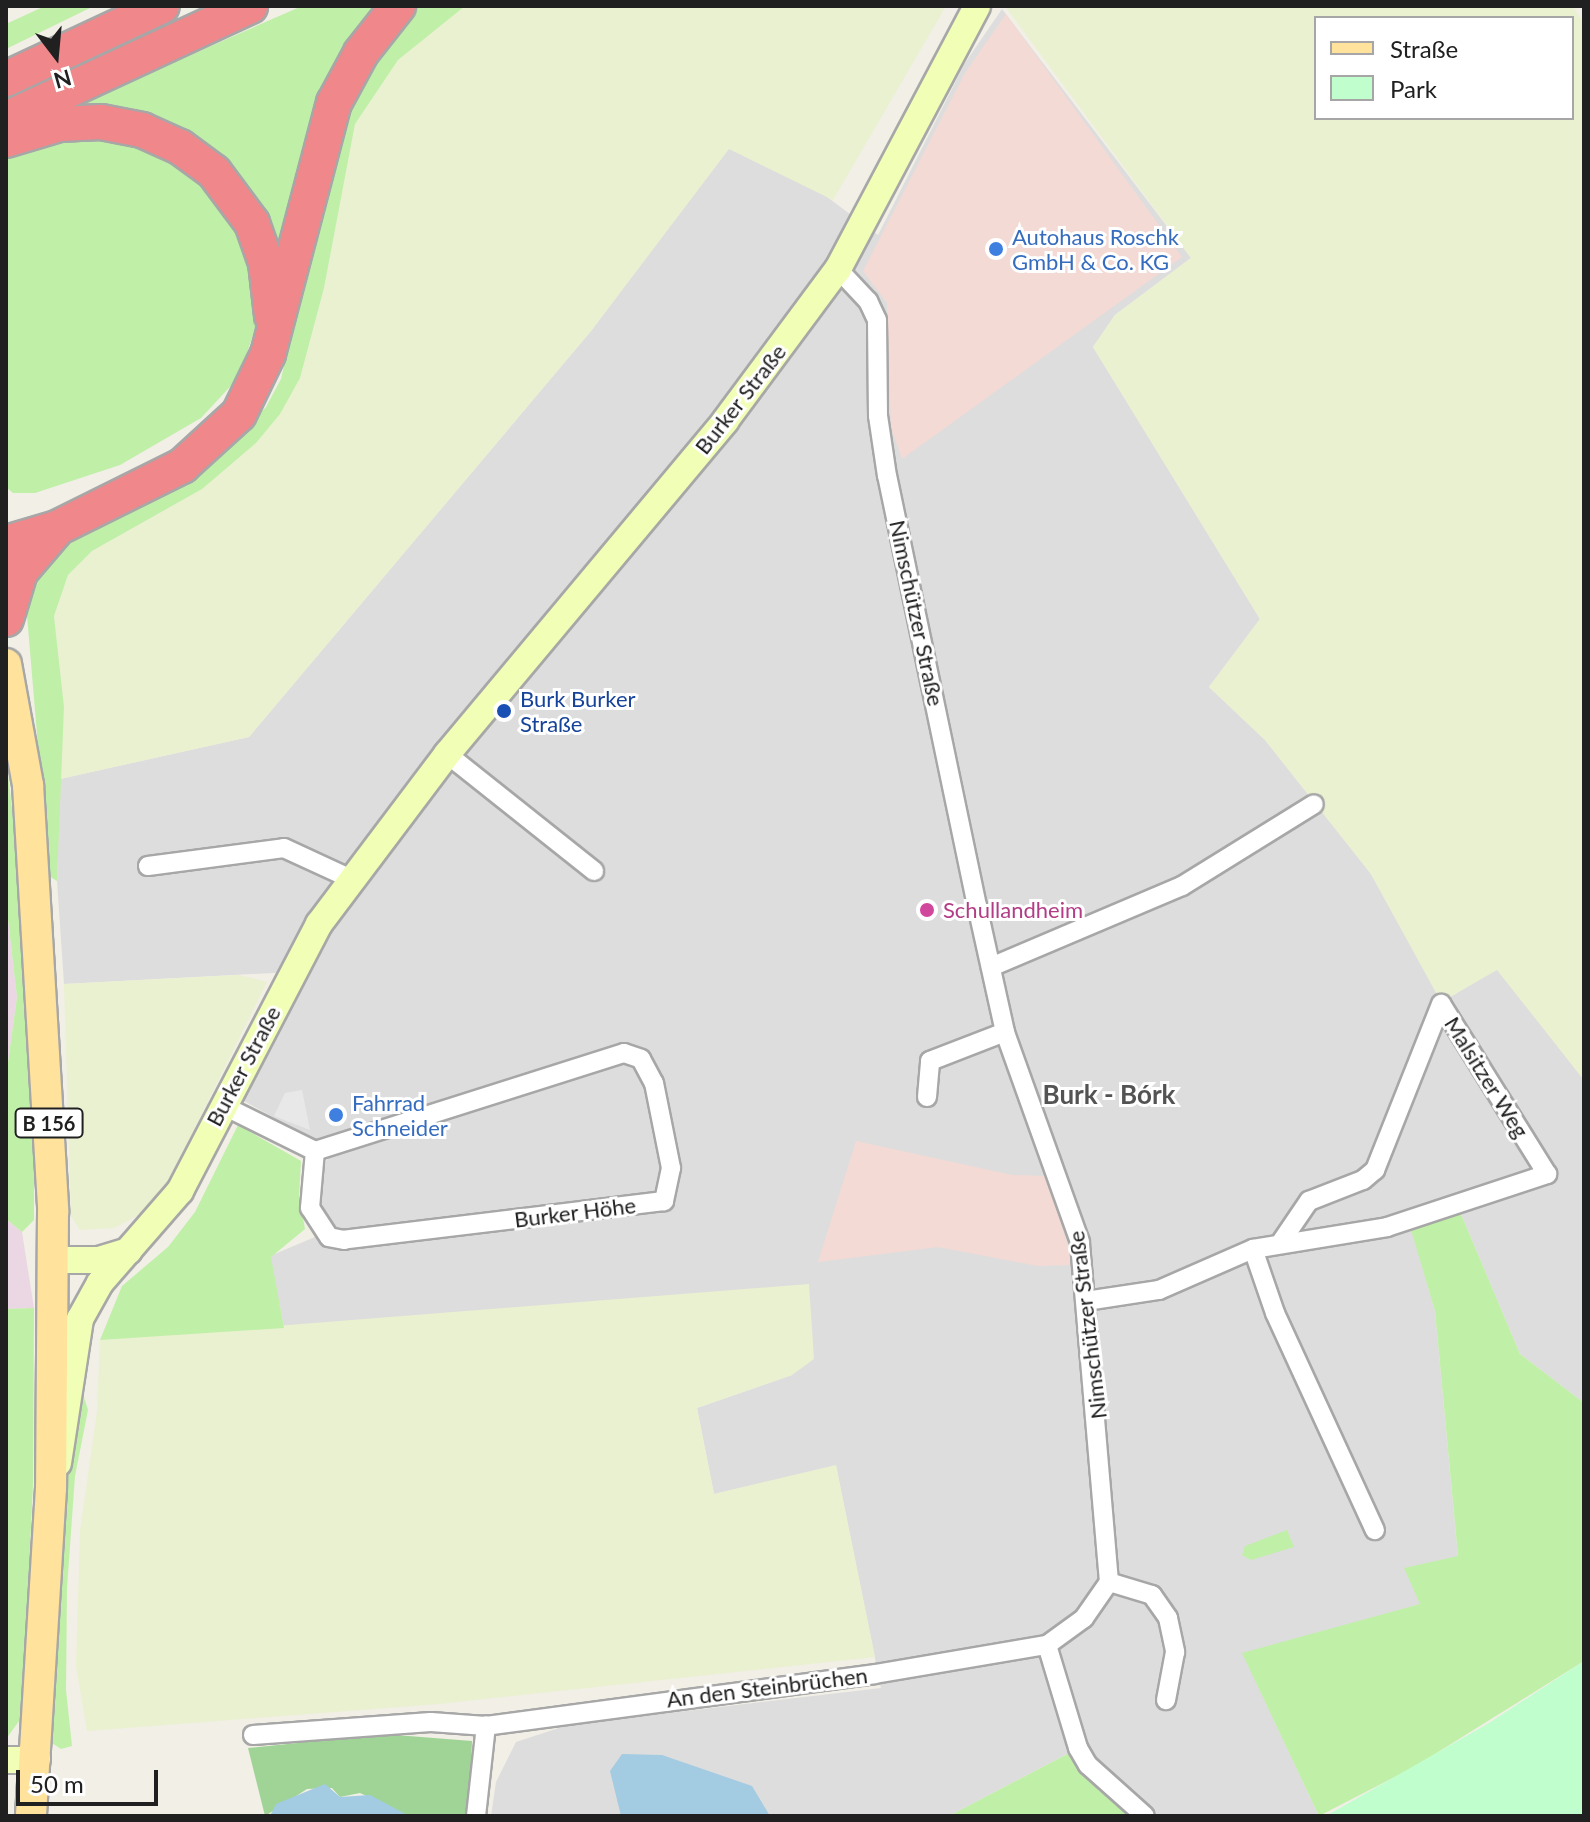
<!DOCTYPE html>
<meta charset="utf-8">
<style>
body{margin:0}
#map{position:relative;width:1590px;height:1822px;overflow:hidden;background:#f1efe6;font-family:Lato,sans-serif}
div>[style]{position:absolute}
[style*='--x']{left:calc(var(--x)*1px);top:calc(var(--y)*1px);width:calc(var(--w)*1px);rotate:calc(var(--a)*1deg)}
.residential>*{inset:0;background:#dedddd}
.commercial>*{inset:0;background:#f3dad4}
.industrial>*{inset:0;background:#ebd7e4}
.farmland>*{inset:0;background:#eaf1d0}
.grass>*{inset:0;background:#c0efa8}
.forest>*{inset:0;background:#a0d497}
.park>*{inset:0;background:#c0fece}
.parking>*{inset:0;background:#e8e8e8}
.water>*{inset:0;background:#a3cbe2}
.roads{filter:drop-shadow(2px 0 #a7a7a7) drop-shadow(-2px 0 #a7a7a7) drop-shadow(0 2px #a7a7a7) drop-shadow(0 -2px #a7a7a7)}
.street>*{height:18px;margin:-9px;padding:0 9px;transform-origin:9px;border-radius:9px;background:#fff}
.secondary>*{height:26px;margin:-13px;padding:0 13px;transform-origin:13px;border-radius:13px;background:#f1ffb6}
.primary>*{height:30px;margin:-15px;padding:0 15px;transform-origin:15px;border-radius:15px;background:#ffe39d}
.highway>*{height:34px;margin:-17px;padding:0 17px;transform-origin:17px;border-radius:17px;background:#ef878b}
.dots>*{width:22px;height:22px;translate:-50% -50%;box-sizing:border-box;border:4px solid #fff;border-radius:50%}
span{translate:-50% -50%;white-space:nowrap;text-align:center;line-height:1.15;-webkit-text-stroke:6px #fff;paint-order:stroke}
.shield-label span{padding:2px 6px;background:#fff;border:2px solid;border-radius:6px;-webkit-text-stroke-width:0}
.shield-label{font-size:20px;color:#202020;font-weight:700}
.shop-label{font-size:22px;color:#366cbe}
.left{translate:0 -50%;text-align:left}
.street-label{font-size:22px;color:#202020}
.transit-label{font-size:22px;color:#164399}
.hotel-label{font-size:22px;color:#b23c85}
.quarter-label{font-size:26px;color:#535353;font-weight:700}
.frame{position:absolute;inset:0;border:8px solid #202020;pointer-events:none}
.legend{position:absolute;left:1314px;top:16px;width:260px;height:104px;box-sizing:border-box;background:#fff;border:2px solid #a6a6a6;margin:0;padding:10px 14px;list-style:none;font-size:24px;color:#202020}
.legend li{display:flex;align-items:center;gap:16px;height:40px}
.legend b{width:40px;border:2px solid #a6a6a6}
.north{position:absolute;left:16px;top:16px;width:80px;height:80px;-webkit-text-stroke:6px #fff;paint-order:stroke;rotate:164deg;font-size:22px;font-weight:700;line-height:32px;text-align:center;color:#202020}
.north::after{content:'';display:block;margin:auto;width:28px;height:36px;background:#202020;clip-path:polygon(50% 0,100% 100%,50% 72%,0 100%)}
.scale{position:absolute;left:16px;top:1770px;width:142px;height:36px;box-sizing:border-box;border:4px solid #202020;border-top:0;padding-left:10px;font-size:24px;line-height:28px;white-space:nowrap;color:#202020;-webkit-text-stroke:6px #fff;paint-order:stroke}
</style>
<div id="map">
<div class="residential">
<i style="clip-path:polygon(1002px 9px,1191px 258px,1115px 315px,1093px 347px,1260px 619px,1209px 687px,1265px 740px,1371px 874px,1442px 1002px,1497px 969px,1584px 1080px,1584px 1403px,1520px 1354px,1458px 1207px,1410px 1223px,1435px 1311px,1458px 1557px,1421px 1604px,1243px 1654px,1319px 1816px,1145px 1816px,1075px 1750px,949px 1816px,491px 1816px,496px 1782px,516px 1742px,568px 1725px,881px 1688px,836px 1466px,714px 1494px,697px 1408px,792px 1375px,809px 1285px,284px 1328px,270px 1256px,329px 1231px,317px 1183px,322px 1165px,335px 1152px,244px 1101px,310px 971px,64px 984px,57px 881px,60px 779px,249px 737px,591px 331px,729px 148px,811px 185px,878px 235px,965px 63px)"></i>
</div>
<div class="commercial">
<i style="clip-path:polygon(1006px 14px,1182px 257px,902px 459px,891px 427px,887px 303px,863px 271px,965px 73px)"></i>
<i style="clip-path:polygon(856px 1141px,1012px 1175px,1048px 1176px,1073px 1265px,1038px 1266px,938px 1247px,818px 1262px)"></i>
</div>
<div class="industrial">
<i style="clip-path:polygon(6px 902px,17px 997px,6px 1077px)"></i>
<i style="clip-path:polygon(6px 1219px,22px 1232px,34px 1308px,6px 1309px)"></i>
</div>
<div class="farmland">
<i style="clip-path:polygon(464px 6px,946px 6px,833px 200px,729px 149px,591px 331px,249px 737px,60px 779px,64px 707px,54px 616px,68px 575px,92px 551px,202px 489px,300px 378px,324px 288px,355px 124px,398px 60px)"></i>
<i style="clip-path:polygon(evenodd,1005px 6px,1573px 6px,1584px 24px,1584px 1080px,1497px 970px,1441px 1002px,1371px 874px,1265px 740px,1209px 687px,1260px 619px,1093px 347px,1115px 315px,1191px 258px,1005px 6px,1316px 18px,1572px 18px,1572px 118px,1316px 118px,1316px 18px)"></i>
<i style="clip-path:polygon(238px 975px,267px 982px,168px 1182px,148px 1210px,114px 1228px,80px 1230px,71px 1216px,64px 984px)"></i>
<i style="clip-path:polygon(809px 1284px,814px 1359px,792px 1375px,697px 1408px,714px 1494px,836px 1465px,875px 1657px,439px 1704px,87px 1731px,76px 1666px,80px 1531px,97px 1412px,100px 1340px)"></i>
</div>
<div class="grass">
<i style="clip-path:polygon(45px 6px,94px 6px,6px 49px,6px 24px)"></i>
<i style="clip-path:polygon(302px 6px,383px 6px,286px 273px,244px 191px,81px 112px,77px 105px)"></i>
<i style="clip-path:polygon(411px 6px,465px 6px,398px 60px,355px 124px,324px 288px,300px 378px,280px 414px,256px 443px,202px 489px,92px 551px,68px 575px,54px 616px,64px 707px,57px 881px,49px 876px,25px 592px,46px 550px,218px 458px,266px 407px,281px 379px,328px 164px,353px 90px)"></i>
<i style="clip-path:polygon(84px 130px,184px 155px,245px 222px,260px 313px,239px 377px,201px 418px,120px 465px,35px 493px,13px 493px,6px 487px,6px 149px)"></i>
<i style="clip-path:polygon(6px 758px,17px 851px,34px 1121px,34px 1220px,22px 1232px,6px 1219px,6px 1077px,17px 997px,6px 902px)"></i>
<i style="clip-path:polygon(238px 1125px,301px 1161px,299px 1196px,305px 1229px,271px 1257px,284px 1328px,100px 1340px,122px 1286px,168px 1247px,195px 1212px)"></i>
<i style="clip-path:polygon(1458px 1207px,1520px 1354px,1584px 1403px,1584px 1661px,1414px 1767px,1319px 1816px,1242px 1653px,1420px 1604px,1404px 1568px,1458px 1556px,1435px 1311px,1409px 1223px)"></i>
<i style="clip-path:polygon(34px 1308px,33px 1484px,22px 1717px,6px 1739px,6px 1309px)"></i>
<i style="clip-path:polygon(78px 1378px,88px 1410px,75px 1476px,67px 1588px,66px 1690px,72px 1746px,61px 1749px,52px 1743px,66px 1480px)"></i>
<i style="clip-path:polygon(1287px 1530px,1294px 1547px,1251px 1560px,1242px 1555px,1245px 1546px)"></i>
<i style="clip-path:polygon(1075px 1750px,1145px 1816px,949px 1816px)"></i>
</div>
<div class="forest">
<i style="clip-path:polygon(383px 1734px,472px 1741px,469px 1816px,409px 1816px,360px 1793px,340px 1797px,332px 1788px,307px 1789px,265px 1816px,248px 1748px)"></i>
</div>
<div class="park">
<i style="clip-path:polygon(1584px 1661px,1584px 1816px,1326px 1816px,1489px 1723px)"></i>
</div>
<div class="parking">
<i style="clip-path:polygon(302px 1090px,310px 1130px,274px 1116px,285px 1093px)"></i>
</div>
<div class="water">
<i style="clip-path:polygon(622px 1754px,662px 1755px,752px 1786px,770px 1816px,621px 1816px,610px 1771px)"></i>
<i style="clip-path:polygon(325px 1784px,340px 1797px,370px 1795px,409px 1816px,270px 1816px,276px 1804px)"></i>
</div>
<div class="roads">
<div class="street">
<i style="--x:447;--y:754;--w:188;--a:38.5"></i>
<i style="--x:148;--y:866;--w:137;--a:-7.5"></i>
<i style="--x:284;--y:848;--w:72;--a:24.8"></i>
<i style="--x:991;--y:967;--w:207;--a:-23"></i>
<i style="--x:1182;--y:886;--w:155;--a:-31.8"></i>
<i style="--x:927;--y:1097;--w:36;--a:-85"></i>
<i style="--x:930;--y:1061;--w:80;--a:-21.1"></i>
<i style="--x:222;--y:1105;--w:104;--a:26.3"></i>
<i style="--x:315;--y:1151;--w:324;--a:-17.6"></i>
<i style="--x:624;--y:1053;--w:18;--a:19"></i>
<i style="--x:641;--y:1059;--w:27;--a:62"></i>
<i style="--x:654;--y:1083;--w:87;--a:78.7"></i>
<i style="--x:671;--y:1168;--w:34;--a:102"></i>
<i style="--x:664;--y:1201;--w:322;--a:173.1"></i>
<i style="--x:344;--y:1240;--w:15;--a:-169"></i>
<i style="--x:329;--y:1237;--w:35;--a:-123"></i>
<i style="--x:310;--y:1208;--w:57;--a:-85"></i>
<i style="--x:1281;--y:1242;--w:50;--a:-55.7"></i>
<i style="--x:1309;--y:1201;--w:58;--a:-21.3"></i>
<i style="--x:1363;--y:1180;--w:16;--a:-40"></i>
<i style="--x:1375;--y:1170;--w:179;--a:-68.3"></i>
<i style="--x:1253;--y:1249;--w:68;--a:71"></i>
<i style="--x:1275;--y:1313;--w:239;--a:65.3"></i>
<i style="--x:1086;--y:1301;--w:74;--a:-8.6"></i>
<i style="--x:1159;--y:1290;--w:103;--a:-23.6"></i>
<i style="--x:1253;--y:1249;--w:136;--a:-9.3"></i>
<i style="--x:1387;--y:1227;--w:169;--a:-18.3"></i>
<i style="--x:1547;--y:1174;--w:200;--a:-121.9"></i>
<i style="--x:1109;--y:1582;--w:45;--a:16.8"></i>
<i style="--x:1152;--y:1595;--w:28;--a:55"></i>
<i style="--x:1168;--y:1618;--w:35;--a:78"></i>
<i style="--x:1175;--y:1652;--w:49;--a:100.6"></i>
<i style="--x:1047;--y:1645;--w:108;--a:73.2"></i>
<i style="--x:1078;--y:1748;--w:20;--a:60"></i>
<i style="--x:1088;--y:1765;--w:76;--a:41.8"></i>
<i style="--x:253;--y:1735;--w:178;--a:-4.2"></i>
<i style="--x:431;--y:1722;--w:55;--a:4.2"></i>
<i style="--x:486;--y:1726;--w:392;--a:-7.6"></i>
<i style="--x:875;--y:1674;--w:174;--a:-9.6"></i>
<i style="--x:1047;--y:1645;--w:46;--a:-36.1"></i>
<i style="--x:1084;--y:1618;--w:44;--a:-55.2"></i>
<i style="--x:1109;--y:1582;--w:341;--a:-94.9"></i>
<i style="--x:1080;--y:1242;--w:223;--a:-109.7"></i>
<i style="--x:1005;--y:1032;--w:129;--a:-102.5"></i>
<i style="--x:977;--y:906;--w:439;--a:-101.8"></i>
<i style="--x:887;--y:476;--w:61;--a:-98.5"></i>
<i style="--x:878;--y:416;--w:96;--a:-90.6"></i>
<i style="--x:877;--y:320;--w:21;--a:-115"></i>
<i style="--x:868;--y:301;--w:44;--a:-133.2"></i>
<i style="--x:476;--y:1816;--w:91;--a:-83.7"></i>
</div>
<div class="secondary">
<i style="--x:54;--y:1260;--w:45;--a:0"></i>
<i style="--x:99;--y:1260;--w:31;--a:-17"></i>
<i style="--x:58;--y:1463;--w:146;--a:-81.3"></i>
<i style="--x:80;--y:1319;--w:41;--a:-60.9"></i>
<i style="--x:100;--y:1283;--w:122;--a:-49"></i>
<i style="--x:180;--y:1191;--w:301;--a:-62.5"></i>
<i style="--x:319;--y:924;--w:213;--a:-53"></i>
<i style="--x:447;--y:754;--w:434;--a:-50.1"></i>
<i style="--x:725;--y:421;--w:189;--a:-53.4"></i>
<i style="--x:838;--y:269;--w:297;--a:-62.1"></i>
<i style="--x:6;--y:1760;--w:31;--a:-2"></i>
</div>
<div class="primary">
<i style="--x:6;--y:664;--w:123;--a:79.7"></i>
<i style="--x:28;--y:785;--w:428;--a:86.6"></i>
<i style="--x:53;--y:1212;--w:276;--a:90.4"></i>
<i style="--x:51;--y:1488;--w:329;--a:93.5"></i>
</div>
<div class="highway">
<i style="--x:6;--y:79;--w:172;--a:-25.1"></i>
<i style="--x:6;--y:119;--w:269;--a:-24.8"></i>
<i style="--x:6;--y:140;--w:55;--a:-16.8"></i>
<i style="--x:59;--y:124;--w:42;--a:-2.7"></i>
<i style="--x:101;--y:122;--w:42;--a:11"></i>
<i style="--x:142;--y:130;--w:42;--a:24.1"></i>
<i style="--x:180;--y:147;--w:42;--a:36.3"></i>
<i style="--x:214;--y:172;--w:64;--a:53.3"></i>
<i style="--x:252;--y:223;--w:42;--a:70.7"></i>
<i style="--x:266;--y:263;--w:53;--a:83.5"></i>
<i style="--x:6;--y:543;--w:53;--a:-16.4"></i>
<i style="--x:57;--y:528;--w:140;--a:-26.4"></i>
<i style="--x:182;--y:466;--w:77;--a:-42.4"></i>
<i style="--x:239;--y:414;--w:67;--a:-64.2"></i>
<i style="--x:268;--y:354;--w:260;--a:-75.3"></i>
<i style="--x:334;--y:103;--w:57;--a:-61.6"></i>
<i style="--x:361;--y:53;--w:60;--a:-51.8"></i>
<i style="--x:6;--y:619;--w:49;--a:-73.4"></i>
<i style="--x:20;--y:572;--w:54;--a:-49.5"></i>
</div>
</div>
<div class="dots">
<i style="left:996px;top:249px;background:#3f7fe0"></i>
<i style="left:504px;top:711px;background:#1a4fb4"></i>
<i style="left:927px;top:910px;background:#d1479c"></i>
<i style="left:336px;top:1115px;background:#3f7fe0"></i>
</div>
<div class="shield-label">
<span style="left:49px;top:1123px">B 156</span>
</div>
<div class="shop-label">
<span class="left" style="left:1012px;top:249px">Autohaus Roschk<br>GmbH &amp; Co. KG</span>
<span class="left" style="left:352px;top:1115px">Fahrrad<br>Schneider</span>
</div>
<div class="street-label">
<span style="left:740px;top:399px;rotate:-52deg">Burker Straße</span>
<span style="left:917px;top:613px;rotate:78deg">Nimschützer Straße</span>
<span style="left:243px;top:1066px;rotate:-62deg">Burker Straße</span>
<span style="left:1487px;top:1077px;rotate:58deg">Malsitzer Weg</span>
<span style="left:575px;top:1212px;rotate:-7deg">Burker Höhe</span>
<span style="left:1087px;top:1325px;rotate:-97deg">Nimschützer Straße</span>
<span style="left:767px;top:1687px;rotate:-7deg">An den Steinbrüchen</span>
</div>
<div class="transit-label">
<span class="left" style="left:520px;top:711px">Burk Burker<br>Straße</span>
</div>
<div class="hotel-label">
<span class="left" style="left:943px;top:910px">Schullandheim</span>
</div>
<div class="quarter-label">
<span style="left:1109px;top:1095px">Burk - Bórk</span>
</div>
<div class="frame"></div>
<ul class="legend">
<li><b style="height:10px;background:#ffe39d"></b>Straße</li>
<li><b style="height:22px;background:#c0fece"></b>Park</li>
</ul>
<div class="north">N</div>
<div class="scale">50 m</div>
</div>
